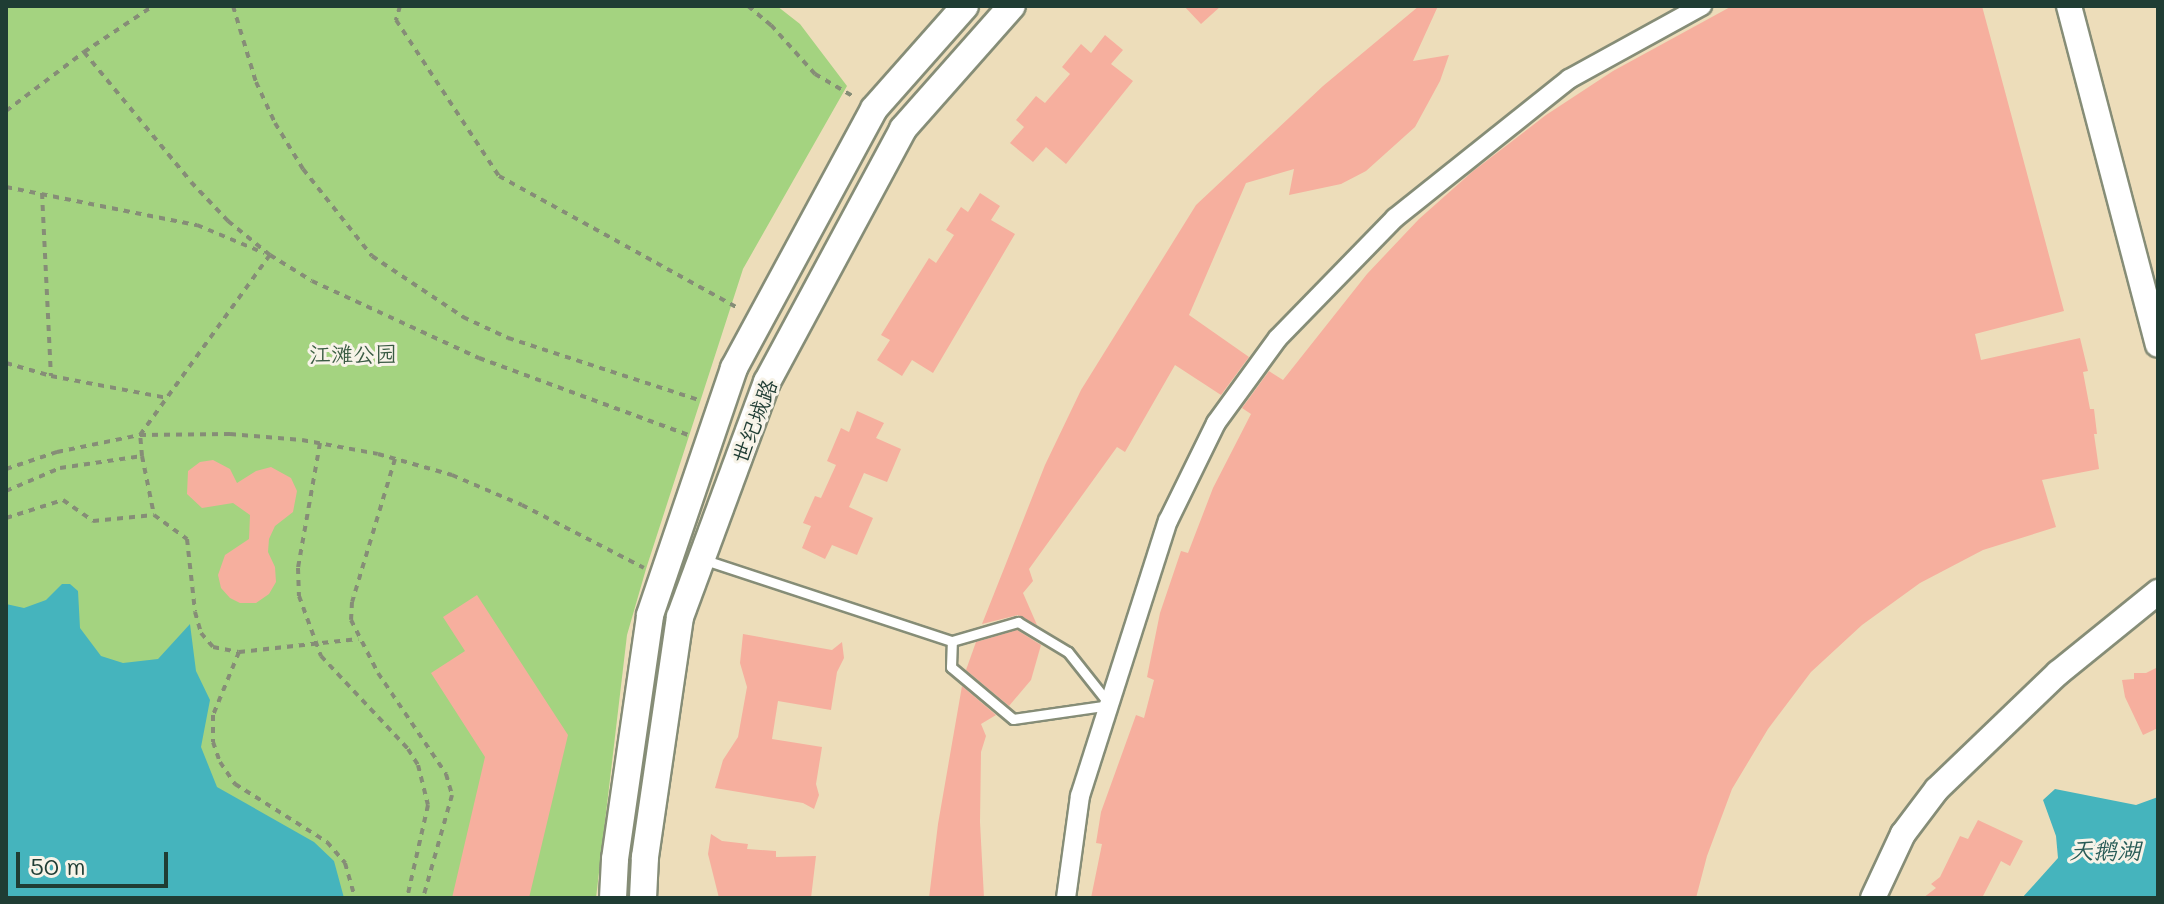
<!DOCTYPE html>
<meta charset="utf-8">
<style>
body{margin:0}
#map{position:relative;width:2164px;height:904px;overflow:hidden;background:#edddba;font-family:Mali,"LXGW WenKai TC",sans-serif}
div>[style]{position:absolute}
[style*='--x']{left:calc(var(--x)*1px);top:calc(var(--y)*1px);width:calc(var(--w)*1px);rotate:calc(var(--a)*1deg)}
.green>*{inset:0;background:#a4d380}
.water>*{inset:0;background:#45b4bd}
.building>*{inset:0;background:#f6af9e}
.path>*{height:4px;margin-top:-2px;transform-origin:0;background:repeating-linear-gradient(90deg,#868d77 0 6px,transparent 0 12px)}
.roads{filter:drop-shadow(2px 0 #868d77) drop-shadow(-2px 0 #868d77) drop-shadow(0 2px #868d77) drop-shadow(0 -2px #868d77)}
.service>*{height:9px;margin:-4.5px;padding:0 4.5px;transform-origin:4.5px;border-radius:4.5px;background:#fff}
.minor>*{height:18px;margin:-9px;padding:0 9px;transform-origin:9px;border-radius:9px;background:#fff}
.tertiary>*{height:24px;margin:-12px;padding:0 12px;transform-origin:12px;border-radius:12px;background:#fff}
.secondary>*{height:26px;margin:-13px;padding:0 13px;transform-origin:13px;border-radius:13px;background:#fff}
span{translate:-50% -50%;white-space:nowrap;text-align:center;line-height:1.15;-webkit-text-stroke:6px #f7f3e8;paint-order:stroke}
.park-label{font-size:22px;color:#3a5b43}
.street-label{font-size:22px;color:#1f3d34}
.water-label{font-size:24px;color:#285b56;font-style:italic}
.frame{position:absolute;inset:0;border:8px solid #1f3d34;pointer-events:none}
.scale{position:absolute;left:16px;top:852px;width:152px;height:36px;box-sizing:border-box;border:4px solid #1f3d34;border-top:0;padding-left:10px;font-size:24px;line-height:28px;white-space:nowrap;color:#1f3d34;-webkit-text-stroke:6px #f7f3e8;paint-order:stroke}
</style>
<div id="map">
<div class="green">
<i style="clip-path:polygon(6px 6px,777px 6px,800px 24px,847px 86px,743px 269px,646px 569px,627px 635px,596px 898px,6px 898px)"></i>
</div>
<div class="water">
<i style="clip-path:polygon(62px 584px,70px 584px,78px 591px,80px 628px,101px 656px,123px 663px,158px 659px,190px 624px,196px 671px,210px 700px,201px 747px,217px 787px,314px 842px,334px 861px,344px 898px,6px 898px,6px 604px,24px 608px,46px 600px)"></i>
<i style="clip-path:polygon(2055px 789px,2136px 805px,2158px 797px,2158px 898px,2022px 898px,2058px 858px,2056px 836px,2043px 800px)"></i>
</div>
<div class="building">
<i style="clip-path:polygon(1184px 6px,1221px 6px,1201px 24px)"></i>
<i style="clip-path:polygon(1419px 6px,1438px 6px,1413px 61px,1449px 55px,1440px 81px,1415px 127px,1366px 171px,1341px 184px,1289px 195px,1294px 169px,1246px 183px,1189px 315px,1249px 357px,1221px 395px,1175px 365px,1125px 452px,1117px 447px,1029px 569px,1033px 581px,1023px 593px,1037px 625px,1018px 615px,982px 624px,1045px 465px,1081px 390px,1196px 205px,1323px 86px)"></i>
<i style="clip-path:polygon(1732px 6px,1982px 6px,2064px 311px,1975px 334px,1981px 360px,2080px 338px,2088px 371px,2083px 372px,2090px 409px,2094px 409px,2097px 434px,2094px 434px,2099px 469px,2042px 480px,2056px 527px,1983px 550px,1920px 583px,1862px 625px,1811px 672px,1768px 729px,1732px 789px,1707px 856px,1696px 898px,1091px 898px,1102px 844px,1096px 843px,1101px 812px,1136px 715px,1144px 718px,1154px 680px,1147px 677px,1160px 613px,1181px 551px,1188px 553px,1213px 488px,1251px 414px,1242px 408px,1269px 371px,1283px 380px,1367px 274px,1419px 219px,1472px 172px,1546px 115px,1613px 71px)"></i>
<i style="clip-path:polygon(1105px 35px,1123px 50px,1111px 64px,1133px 81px,1066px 164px,1046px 147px,1033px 162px,1010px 143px,1024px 127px,1016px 120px,1036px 96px,1045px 103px,1070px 74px,1062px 67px,1081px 44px,1091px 53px)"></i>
<i style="clip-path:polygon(980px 193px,1000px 206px,991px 220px,1015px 234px,933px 373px,912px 360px,902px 376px,877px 360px,890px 340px,881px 335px,929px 258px,936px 263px,954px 235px,946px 230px,961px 207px,968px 212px)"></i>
<i style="clip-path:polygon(857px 411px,884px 423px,876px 438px,901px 449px,887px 482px,864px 473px,849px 507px,873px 518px,857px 555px,832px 545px,825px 559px,802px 548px,811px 526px,803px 523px,815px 496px,821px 498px,836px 465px,827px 461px,841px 428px,849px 432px)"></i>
<i style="clip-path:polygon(213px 460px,230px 469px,237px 483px,256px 471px,271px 467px,291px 478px,297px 491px,293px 512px,275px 526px,269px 539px,268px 552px,275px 567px,276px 582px,269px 594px,256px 603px,240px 603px,230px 598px,221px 588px,218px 575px,225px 555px,249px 539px,250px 515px,233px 503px,202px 508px,187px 494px,188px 471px,200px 462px)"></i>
<i style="clip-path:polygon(477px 595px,568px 735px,529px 898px,452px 898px,485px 757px,431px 673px,465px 651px,443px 617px)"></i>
<i style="clip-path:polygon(1017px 630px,1041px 645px,1031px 680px,1009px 706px,966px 670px,976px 642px)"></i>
<i style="clip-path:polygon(743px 634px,832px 650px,842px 642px,844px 658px,837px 672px,831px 710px,778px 701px,772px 739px,822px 747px,816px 784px,819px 795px,814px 809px,803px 803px,715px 788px,723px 760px,738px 737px,747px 687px,740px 663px)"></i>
<i style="clip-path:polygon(2158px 667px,2158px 728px,2143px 735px,2125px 697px,2122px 680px,2134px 679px,2134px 673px,2146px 673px)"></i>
<i style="clip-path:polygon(962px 686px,996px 715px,981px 724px,986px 736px,981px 752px,980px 822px,984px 898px,929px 898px,938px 824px)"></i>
<i style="clip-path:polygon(1978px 820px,2023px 841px,2010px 866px,2001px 861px,1982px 898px,1923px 898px,1936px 888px,1931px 884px,1940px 877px,1960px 836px,1968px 839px)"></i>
<i style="clip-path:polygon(711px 834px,722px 841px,748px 844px,747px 849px,776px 851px,776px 857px,816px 856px,811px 898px,719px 898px,708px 854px)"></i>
</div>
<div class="path">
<i style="--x:233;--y:6;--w:79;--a:73.2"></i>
<i style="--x:256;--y:82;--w:45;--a:65.1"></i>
<i style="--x:275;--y:123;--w:54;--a:58.7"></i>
<i style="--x:303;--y:169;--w:111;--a:51.6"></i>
<i style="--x:372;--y:256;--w:110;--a:33.8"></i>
<i style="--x:463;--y:317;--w:50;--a:25"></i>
<i style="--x:508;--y:338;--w:201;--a:18"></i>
<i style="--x:400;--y:6;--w:15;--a:106"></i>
<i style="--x:396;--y:20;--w:187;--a:56.6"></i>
<i style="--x:499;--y:176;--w:275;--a:28.9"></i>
<i style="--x:748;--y:6;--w:30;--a:40"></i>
<i style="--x:771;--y:25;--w:66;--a:48.1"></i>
<i style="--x:815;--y:74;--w:45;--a:30.5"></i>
<i style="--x:84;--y:52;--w:83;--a:-33.7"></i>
<i style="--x:6;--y:111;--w:98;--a:-37.1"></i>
<i style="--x:84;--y:52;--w:168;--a:50.5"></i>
<i style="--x:191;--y:182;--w:54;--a:46.5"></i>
<i style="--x:228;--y:221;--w:54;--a:39"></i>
<i style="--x:270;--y:255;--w:49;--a:31.8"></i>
<i style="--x:312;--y:281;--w:184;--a:24.8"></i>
<i style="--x:479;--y:358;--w:223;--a:20.2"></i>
<i style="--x:6;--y:187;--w:195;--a:11.3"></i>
<i style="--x:197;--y:225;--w:73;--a:22.7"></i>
<i style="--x:42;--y:193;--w:183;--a:87.2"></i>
<i style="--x:6;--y:363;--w:47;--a:16.1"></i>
<i style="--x:51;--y:376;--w:118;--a:10.7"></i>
<i style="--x:320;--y:443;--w:127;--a:100"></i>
<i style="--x:298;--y:568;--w:28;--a:88"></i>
<i style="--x:299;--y:596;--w:64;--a:69.9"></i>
<i style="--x:321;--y:656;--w:127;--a:46.9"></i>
<i style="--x:408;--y:749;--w:19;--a:58"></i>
<i style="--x:418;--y:765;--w:41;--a:76"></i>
<i style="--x:428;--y:805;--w:95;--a:102.7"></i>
<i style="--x:142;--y:456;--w:21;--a:-95"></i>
<i style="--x:140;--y:435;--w:222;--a:-54.2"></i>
<i style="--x:395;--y:459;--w:149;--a:106.7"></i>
<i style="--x:352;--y:602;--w:18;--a:93"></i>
<i style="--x:351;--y:620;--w:59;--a:63"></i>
<i style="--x:378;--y:673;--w:122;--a:56"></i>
<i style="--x:446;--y:774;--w:22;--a:74"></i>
<i style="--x:452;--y:795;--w:107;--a:105.7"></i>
<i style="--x:6;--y:469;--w:54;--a:-18.4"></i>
<i style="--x:57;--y:452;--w:85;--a:-11.6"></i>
<i style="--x:140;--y:435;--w:90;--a:-0.6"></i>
<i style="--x:230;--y:434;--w:72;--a:4.8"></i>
<i style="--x:302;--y:440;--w:77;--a:10.4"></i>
<i style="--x:378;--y:454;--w:77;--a:15.8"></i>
<i style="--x:452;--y:475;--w:76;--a:23.2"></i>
<i style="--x:522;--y:505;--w:137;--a:27.3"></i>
<i style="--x:6;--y:491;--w:59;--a:-23.1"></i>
<i style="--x:60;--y:468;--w:83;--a:-8.3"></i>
<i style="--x:142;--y:456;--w:60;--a:78.5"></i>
<i style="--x:6;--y:518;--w:60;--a:-17.5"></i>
<i style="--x:63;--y:500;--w:37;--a:35"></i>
<i style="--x:93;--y:521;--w:61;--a:-5.6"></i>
<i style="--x:154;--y:515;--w:41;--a:36"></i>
<i style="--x:187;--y:539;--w:73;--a:83.7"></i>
<i style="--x:195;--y:612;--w:22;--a:74"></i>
<i style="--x:201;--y:633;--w:18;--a:49"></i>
<i style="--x:213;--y:647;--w:26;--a:11"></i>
<i style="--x:239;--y:652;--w:120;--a:-6.2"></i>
<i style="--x:239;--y:652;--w:68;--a:112.4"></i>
<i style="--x:213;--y:715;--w:27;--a:90"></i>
<i style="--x:213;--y:742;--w:21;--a:71"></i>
<i style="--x:220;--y:762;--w:27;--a:56"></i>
<i style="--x:235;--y:784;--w:109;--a:32.2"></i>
<i style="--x:327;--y:842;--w:28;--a:49"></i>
<i style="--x:345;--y:863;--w:36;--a:74"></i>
</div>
<div class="roads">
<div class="service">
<i style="--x:705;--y:560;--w:260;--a:18.2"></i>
<i style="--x:952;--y:641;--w:69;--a:-16.1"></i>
<i style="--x:1018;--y:622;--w:58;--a:31"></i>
<i style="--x:1068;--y:652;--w:68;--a:51.6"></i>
<i style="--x:1110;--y:705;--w:98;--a:171.8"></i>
<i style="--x:1013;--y:719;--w:81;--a:-140"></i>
<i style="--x:951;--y:667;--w:26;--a:-88"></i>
</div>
<div class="minor">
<i style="--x:1066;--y:898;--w:103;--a:-82.2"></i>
<i style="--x:1080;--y:796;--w:289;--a:-72.3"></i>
<i style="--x:1168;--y:521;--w:109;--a:-63.9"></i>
<i style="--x:1216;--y:423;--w:105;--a:-53.9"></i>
<i style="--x:1278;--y:338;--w:168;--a:-45.7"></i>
<i style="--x:1395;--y:218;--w:223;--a:-38.6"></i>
<i style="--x:1569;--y:79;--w:152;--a:-28.8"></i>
</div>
<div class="tertiary">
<i style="--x:2069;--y:6;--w:350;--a:75.3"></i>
<i style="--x:1873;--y:898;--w:71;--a:-64.9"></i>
<i style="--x:1903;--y:834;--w:56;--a:-52.9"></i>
<i style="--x:1937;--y:789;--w:168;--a:-43.8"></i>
<i style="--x:2058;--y:673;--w:129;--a:-39"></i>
</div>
<div class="secondary">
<i style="--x:613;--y:898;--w:39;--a:-87"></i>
<i style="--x:615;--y:859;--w:246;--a:-81.8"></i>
<i style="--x:650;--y:615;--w:261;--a:-71.2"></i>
<i style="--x:734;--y:368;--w:294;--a:-61.6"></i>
<i style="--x:874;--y:109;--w:137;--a:-48.5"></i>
<i style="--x:643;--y:898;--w:41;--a:-87.2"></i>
<i style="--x:645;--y:857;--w:243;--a:-81.7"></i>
<i style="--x:680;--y:617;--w:251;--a:-69.7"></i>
<i style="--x:767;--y:382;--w:287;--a:-61.7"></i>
<i style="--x:903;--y:129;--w:164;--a:-48.5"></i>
</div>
</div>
<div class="park-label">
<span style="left:353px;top:354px">江滩公园</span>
</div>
<div class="street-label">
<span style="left:754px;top:421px;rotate:-69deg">世纪城路</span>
</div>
<div class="water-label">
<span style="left:2105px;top:850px">天鹅湖</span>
</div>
<div class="frame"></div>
<div class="scale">50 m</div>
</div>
